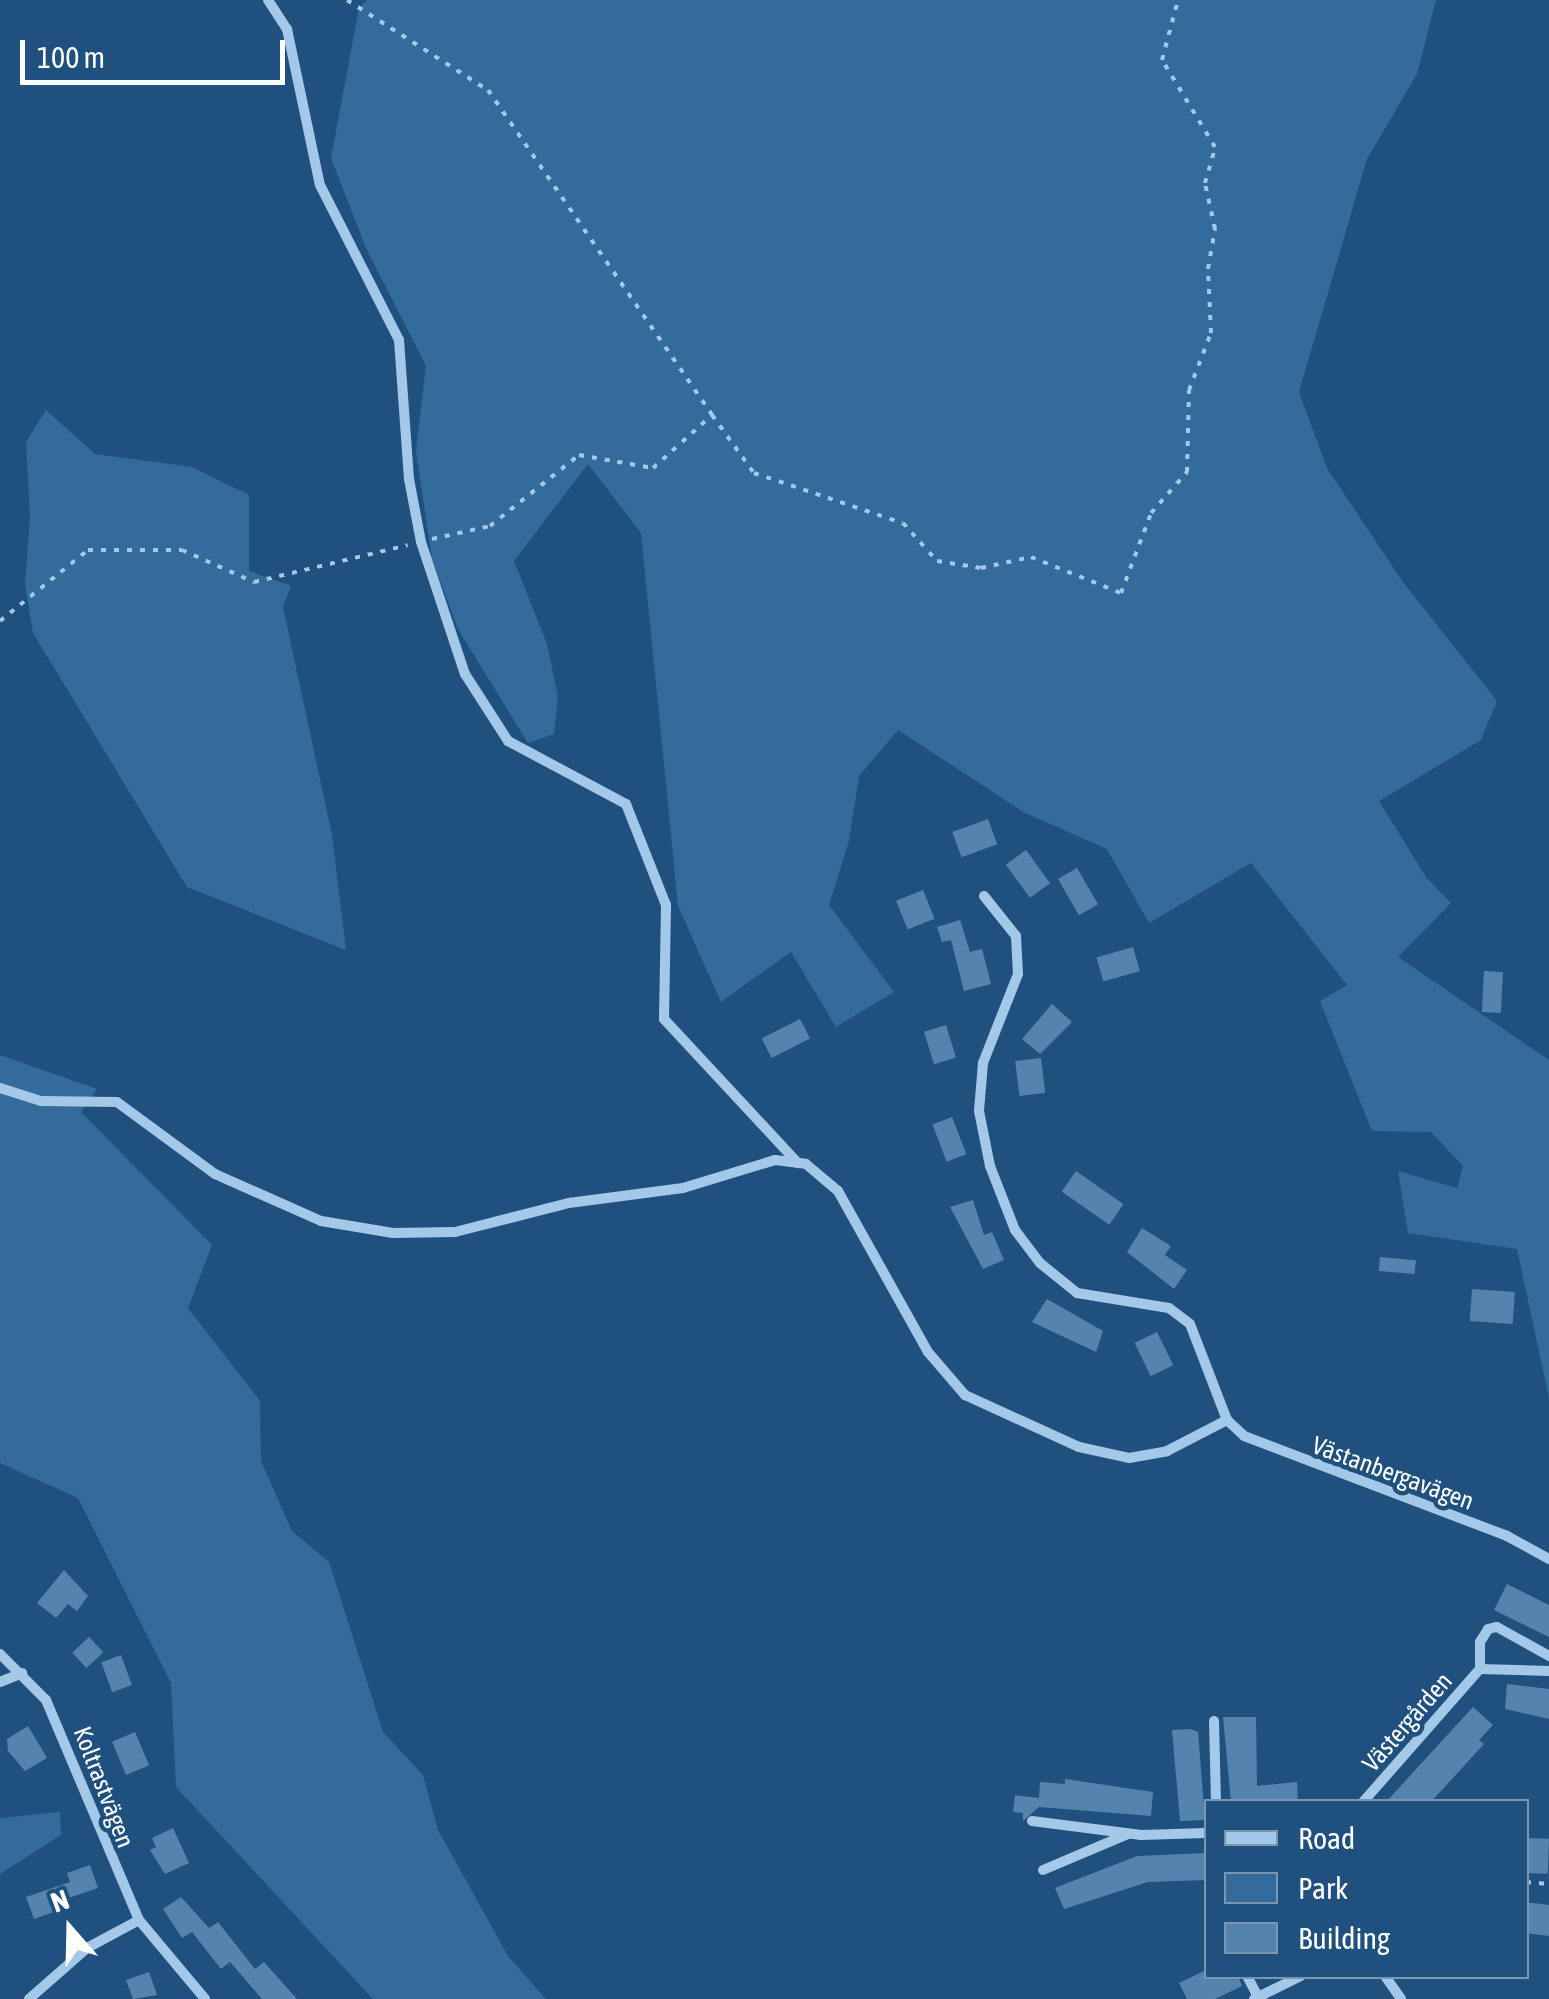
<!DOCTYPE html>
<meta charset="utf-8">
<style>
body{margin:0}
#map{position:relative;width:1549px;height:1999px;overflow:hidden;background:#20517e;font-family:"Asap Condensed",sans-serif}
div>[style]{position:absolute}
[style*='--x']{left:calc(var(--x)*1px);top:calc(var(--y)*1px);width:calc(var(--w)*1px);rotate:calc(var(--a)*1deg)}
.green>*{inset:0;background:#336b9c}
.building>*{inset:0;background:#5484ad;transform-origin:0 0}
.path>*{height:4px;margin-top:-2px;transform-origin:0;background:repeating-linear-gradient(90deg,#a4c8e7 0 5px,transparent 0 13px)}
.street>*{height:10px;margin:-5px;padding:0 5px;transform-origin:5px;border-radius:5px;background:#a4c8e7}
span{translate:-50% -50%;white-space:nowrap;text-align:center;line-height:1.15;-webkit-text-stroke:9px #20517e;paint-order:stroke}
.street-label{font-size:25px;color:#fff}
.legend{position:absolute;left:1204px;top:1799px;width:325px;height:180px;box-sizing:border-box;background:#20517e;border:2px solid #7997b2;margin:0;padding:12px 18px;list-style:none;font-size:30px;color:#fff}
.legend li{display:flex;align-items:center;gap:20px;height:50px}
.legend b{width:50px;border:2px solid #7997b2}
.north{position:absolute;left:20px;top:1879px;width:100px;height:100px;-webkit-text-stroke:8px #20517e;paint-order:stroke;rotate:340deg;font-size:28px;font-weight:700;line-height:40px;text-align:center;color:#fff}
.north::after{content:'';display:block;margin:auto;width:35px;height:45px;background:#fff;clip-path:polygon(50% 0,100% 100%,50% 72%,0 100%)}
.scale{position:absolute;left:20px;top:40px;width:265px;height:45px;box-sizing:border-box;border:5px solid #fff;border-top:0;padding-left:12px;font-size:30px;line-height:35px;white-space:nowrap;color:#fff;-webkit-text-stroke:8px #20517e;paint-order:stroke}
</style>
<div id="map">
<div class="green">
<i style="clip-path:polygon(367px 0,1436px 0,1417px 74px,1367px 159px,1299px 392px,1327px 468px,1403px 582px,1497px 701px,1481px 740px,1379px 801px,1426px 877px,1451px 903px,1398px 957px,1549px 1060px,1549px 1398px,1517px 1249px,1408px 1233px,1398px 1171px,1457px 1188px,1463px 1166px,1431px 1132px,1372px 1131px,1320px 1001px,1347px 985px,1251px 863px,1149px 923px,1107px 849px,1025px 813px,898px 730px,859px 776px,849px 841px,829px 905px,894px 992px,836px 1027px,791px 952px,721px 1002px,678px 906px,641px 533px,588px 464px,514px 561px,547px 644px,558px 697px,554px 734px,528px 743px,458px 629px,432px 559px,416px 451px,426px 366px,366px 248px,331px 158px,359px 8px)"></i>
<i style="clip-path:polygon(46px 410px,95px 454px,192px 467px,249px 495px,249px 571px,291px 586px,283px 607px,332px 835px,346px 950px,187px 887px,33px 633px,25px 584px,30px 517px,26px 442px)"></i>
<i style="clip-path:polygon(0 1055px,97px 1089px,81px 1112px,212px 1245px,188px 1308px,260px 1401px,261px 1461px,292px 1531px,329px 1562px,383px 1732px,423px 1775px,438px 1830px,508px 1956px,546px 1999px,373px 1999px,176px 1787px,171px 1683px,78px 1498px,0 1463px)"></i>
<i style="clip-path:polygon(60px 1812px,61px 1835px,0 1874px,0 1818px)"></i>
</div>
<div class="building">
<i style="left:988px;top:819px;width:27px;height:38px;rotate:70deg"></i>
<i style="left:1026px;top:850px;width:41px;height:25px;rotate:54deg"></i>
<i style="left:1077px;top:868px;width:42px;height:22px;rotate:60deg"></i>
<i style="left:923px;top:890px;width:31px;height:29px;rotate:68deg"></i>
<i style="clip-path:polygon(960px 920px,970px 952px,982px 949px,991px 984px,964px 991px,951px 940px,942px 942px,937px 927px)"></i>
<i style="left:1133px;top:947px;width:25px;height:38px;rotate:74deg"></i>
<i style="left:1484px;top:971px;width:19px;height:41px;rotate:3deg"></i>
<i style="clip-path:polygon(1052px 1004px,1072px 1022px,1040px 1054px,1022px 1039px)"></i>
<i style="left:800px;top:1019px;width:22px;height:43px;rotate:63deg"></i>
<i style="left:946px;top:1025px;width:34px;height:23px;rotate:73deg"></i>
<i style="left:1041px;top:1058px;width:35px;height:26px;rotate:83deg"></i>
<i style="left:952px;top:1117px;width:40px;height:21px;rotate:69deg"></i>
<i style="left:1076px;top:1171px;width:58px;height:25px;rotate:35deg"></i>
<i style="clip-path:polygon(973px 1200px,984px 1235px,992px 1232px,1004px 1260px,983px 1269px,950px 1207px)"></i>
<i style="clip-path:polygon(1142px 1228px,1171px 1246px,1165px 1255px,1187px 1270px,1174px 1289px,1127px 1252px)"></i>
<i style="left:1380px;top:1257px;width:36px;height:14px;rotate:5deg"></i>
<i style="left:1472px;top:1289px;width:43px;height:32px;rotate:4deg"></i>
<i style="clip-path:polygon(1047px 1299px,1103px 1331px,1096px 1352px,1032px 1322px)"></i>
<i style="left:1157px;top:1332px;width:37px;height:25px;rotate:64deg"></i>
<i style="clip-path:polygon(64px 1570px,88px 1596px,77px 1611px,68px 1604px,56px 1618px,37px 1603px)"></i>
<i style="clip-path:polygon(1507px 1584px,1549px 1605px,1549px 1637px,1494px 1610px)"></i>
<i style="left:89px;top:1637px;width:21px;height:23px;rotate:47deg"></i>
<i style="left:121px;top:1655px;width:32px;height:21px;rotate:70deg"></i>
<i style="clip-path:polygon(1507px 1684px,1549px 1689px,1549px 1719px,1505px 1709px)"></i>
<i style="clip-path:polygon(1473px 1707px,1493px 1725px,1479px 1740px,1484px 1744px,1431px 1802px,1386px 1802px)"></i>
<i style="clip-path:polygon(1223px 1717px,1256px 1717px,1257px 1786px,1297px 1782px,1298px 1802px,1231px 1802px)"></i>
<i style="clip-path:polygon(28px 1726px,47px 1758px,25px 1771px,8px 1751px,7px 1739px)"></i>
<i style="clip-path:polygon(1190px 1729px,1198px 1732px,1205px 1820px,1180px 1821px,1172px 1730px)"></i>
<i style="left:135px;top:1732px;width:36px;height:25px;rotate:67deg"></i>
<i style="clip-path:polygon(1065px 1779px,1153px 1792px,1151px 1816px,1039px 1807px,1023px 1821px,1023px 1813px,1013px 1812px,1015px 1795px,1039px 1798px,1040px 1782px,1065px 1784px)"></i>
<i style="clip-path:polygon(173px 1828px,189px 1863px,165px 1874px,150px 1850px,156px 1847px,152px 1838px)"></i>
<i style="left:1526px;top:1838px;width:23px;height:35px;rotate:2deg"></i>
<i style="clip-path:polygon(1206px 1853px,1206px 1880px,1148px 1882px,1064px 1909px,1055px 1888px,1137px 1856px)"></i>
<i style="clip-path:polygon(90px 1865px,98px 1888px,51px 1904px,54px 1912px,34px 1919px,26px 1897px,70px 1882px,67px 1873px)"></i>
<i style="clip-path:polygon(181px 1897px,209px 1928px,218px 1922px,255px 1969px,264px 1962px,297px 1999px,262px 1999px,230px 1962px,221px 1969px,192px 1932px,182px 1938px,163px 1909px)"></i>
<i style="clip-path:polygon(1526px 1902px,1549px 1905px,1549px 1936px,1526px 1933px)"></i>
<i style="clip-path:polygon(1206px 1970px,1206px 1976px,1238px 1976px,1242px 1986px,1215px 1999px,1187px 1999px,1179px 1983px)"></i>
<i style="clip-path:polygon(149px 1972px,157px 1995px,133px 1999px,126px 1980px)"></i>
</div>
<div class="path">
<i style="--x:347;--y:0;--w:167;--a:32.6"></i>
<i style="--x:488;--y:90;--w:395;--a:55.4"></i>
<i style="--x:432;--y:539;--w:59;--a:-12.6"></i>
<i style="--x:490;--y:526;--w:114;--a:-38.6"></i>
<i style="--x:579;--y:455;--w:75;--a:10"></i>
<i style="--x:653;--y:468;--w:79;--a:-41.9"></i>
<i style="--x:712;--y:415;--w:72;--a:54.1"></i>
<i style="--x:754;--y:473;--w:157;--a:18.6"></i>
<i style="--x:903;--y:523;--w:51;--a:48.2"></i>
<i style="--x:937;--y:561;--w:45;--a:9"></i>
<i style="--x:981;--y:568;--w:51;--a:-12.4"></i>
<i style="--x:1031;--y:557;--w:97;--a:21.8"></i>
<i style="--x:1121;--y:593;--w:85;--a:-69.4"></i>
<i style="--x:1151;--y:513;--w:55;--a:-48.7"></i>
<i style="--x:1187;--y:472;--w:82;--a:-88.6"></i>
<i style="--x:1189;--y:390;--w:61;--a:-68.9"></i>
<i style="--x:1211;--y:333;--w:64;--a:-92.7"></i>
<i style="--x:1208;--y:269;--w:41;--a:-80.1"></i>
<i style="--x:1215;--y:229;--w:47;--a:-102.3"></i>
<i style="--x:1205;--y:183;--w:37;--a:-74"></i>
<i style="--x:1215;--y:147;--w:102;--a:-121.3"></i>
<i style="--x:1162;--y:60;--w:62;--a:-75.1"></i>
<i style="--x:0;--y:621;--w:113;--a:-38.9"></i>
<i style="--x:88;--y:550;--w:94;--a:0"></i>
<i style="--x:182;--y:550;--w:79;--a:24"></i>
<i style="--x:254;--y:582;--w:158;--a:-13.5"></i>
<i style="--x:1526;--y:1882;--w:23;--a:5"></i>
</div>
<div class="street">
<i style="--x:268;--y:0;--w:35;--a:57"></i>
<i style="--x:287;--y:29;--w:159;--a:78.1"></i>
<i style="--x:320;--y:185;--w:174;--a:63"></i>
<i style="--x:399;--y:340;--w:139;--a:85.9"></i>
<i style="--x:409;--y:479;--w:64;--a:79.2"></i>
<i style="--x:421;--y:542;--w:139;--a:71.6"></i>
<i style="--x:465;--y:674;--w:80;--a:57.3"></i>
<i style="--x:508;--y:741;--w:134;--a:28.1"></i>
<i style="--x:626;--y:804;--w:109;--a:68.4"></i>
<i style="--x:666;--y:905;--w:114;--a:91"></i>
<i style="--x:664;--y:1019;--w:197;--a:47.1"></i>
<i style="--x:984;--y:896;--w:51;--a:51.3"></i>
<i style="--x:1016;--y:936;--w:38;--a:87"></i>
<i style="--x:1018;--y:974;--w:96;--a:111.5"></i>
<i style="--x:983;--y:1063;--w:48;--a:94.8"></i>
<i style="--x:979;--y:1111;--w:56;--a:78.7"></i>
<i style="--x:990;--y:1166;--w:69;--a:68.7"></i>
<i style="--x:1015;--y:1230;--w:41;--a:52.9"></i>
<i style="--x:1040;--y:1263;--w:48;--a:39"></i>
<i style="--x:1077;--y:1293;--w:93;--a:9.3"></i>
<i style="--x:1169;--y:1308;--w:26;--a:37"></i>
<i style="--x:1190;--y:1324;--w:103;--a:68.9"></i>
<i style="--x:1227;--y:1420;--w:23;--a:43"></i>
<i style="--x:1244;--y:1436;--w:281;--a:20.8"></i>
<i style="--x:1507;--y:1536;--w:48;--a:28.7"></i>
<i style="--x:0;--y:1088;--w:43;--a:17.6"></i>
<i style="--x:41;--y:1101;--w:76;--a:0.8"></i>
<i style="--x:117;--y:1102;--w:122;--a:36.3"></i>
<i style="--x:215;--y:1174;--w:116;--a:23.9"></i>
<i style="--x:321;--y:1221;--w:73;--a:9.5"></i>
<i style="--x:393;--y:1233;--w:62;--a:-0.9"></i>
<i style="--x:455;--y:1232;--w:118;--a:-14.3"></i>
<i style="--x:569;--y:1203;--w:115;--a:-7.5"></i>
<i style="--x:683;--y:1188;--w:96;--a:-16.9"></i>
<i style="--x:775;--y:1160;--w:31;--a:7"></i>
<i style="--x:806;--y:1164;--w:42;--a:40.2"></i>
<i style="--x:838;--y:1191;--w:184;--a:60.8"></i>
<i style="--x:928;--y:1352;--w:57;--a:49.3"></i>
<i style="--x:965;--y:1395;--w:125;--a:24.5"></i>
<i style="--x:1079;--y:1447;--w:51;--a:12.4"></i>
<i style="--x:1129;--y:1458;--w:39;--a:-10"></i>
<i style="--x:1167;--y:1451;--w:68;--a:-27.3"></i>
<i style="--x:0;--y:1654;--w:65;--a:45"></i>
<i style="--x:46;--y:1700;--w:239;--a:67.1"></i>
<i style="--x:139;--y:1920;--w:103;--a:50.1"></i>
<i style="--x:1480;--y:1669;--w:69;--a:1.7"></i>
<i style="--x:0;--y:1682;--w:24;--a:-22"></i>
<i style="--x:1214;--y:1721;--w:81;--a:88.6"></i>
<i style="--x:1363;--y:1802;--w:177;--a:-48.7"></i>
<i style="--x:1480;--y:1669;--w:27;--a:-90"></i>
<i style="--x:1480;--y:1642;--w:15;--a:-58"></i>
<i style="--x:1488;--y:1629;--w:9;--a:-13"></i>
<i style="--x:1497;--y:1627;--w:60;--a:29.1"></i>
<i style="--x:1032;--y:1821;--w:110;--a:7.3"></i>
<i style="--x:1141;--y:1835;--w:65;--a:-1.8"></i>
<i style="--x:1043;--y:1870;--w:92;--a:-23"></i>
<i style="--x:1247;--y:1976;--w:26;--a:62"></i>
<i style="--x:1385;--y:1976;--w:28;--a:55"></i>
<i style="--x:29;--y:1999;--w:77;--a:-41.3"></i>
<i style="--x:87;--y:1948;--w:59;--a:-28.3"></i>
<i style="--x:1254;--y:1999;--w:52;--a:-26.1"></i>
</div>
<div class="street-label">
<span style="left:1393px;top:1473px;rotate:20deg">Västanbergavägen</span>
<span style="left:1407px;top:1722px;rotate:-49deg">Västergården</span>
<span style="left:104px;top:1787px;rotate:69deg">Koltrastvägen</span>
</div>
<ul class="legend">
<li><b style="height:12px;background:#a4c8e7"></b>Road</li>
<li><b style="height:28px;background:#336b9c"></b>Park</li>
<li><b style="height:28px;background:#5484ad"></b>Building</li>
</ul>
<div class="north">N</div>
<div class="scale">100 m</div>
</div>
